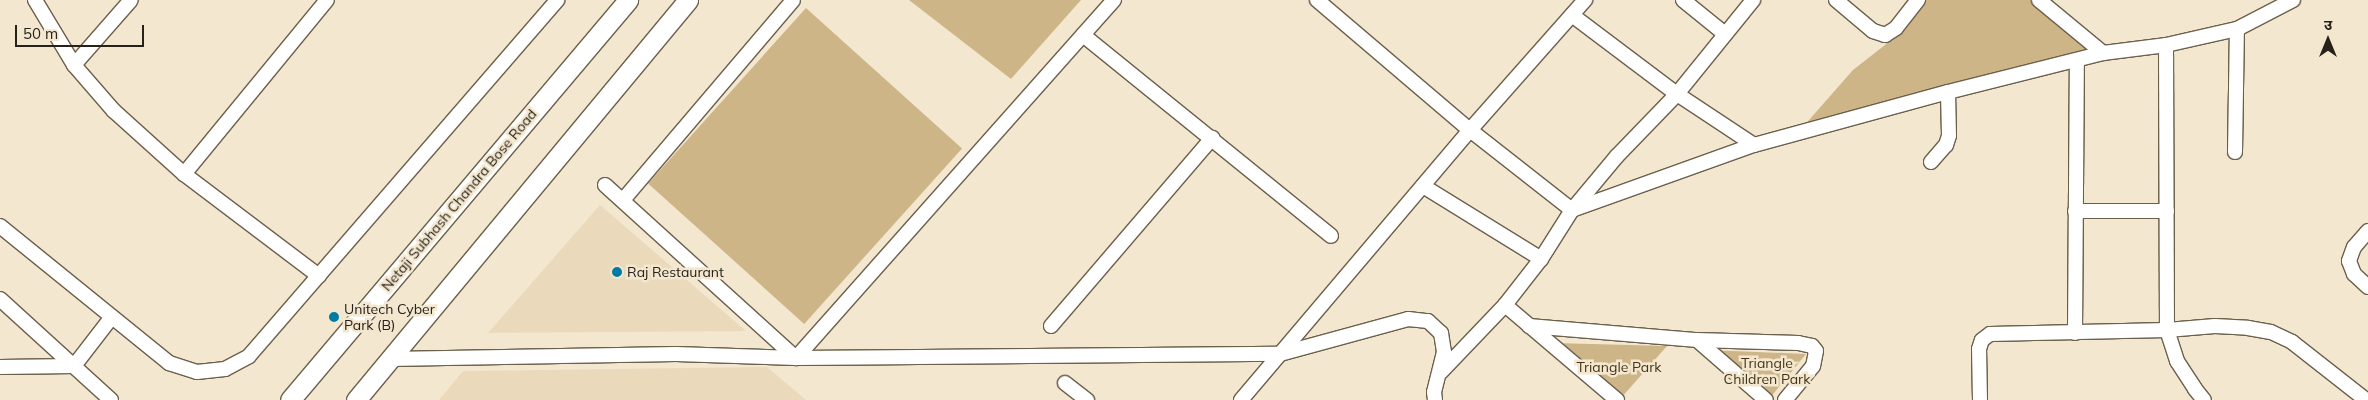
<!DOCTYPE html>
<meta charset="utf-8">
<style>
body{margin:0}
#map{position:relative;width:2368px;height:400px;overflow:hidden;background:#f3e7cf;font-family:Mulish,"Noto Sans Devanagari",sans-serif}
div>[style]{position:absolute}
[style*='--x']{left:calc(var(--x)*1px);top:calc(var(--y)*1px);width:calc(var(--w)*1px);rotate:calc(var(--a)*1deg)}
.built>*{inset:0;background:#eadabb}
.green>*{inset:0;background:#ceb588;transform-origin:0 0}
.roads{filter:drop-shadow(1px 0 #6b604c) drop-shadow(-1px 0 #6b604c) drop-shadow(0 1px #6b604c) drop-shadow(0 -1px #6b604c)}
.street>*{height:14px;margin:-7px;padding:0 7px;transform-origin:7px;border-radius:7px;background:#fff}
.secondary>*{height:19px;margin:-9.5px;padding:0 9.5px;transform-origin:9.5px;border-radius:9.5px;background:#fff}
.dots>*{width:14px;height:14px;translate:-50% -50%;box-sizing:border-box;border:2px solid #f3e7cf;border-radius:50%}
span{translate:-50% -50%;white-space:nowrap;text-align:center;line-height:1.15;-webkit-text-stroke:5px #f3e7cf;paint-order:stroke}
.street-label{font-size:14px;color:#262119}
.poi-label{font-size:14px;color:#262119}
.left{translate:0 -50%;text-align:left}
.park-label{font-size:14px;color:#433417}
.north{position:absolute;left:2303px;top:15px;width:50px;height:50px;-webkit-text-stroke:4px #f3e7cf;paint-order:stroke;rotate:0deg;font-size:14px;font-weight:700;line-height:20px;text-align:center;color:#262119}
.north::after{content:'';display:block;margin:auto;width:18px;height:22px;background:#262119;clip-path:polygon(50% 0,100% 100%,50% 72%,0 100%)}
.scale{position:absolute;left:15px;top:25px;width:129px;height:22px;box-sizing:border-box;border:2px solid #262119;border-top:0;padding-left:6px;font-size:15px;line-height:18px;white-space:nowrap;color:#262119;-webkit-text-stroke:4px #f3e7cf;paint-order:stroke}
</style>
<div id="map">
<div class="built">
<i style="clip-path:polygon(600px 205px,746px 331px,488px 333px)"></i>
<i style="clip-path:polygon(767px 367px,806px 400px,439px 400px,463px 371px)"></i>
</div>
<div class="green">
<i style="clip-path:polygon(909px 0,1081px 0,1011px 79px)"></i>
<i style="clip-path:polygon(1921px 0,2033px 0,2092px 50px,1802px 128px,1853px 70px,1885px 45px)"></i>
<i style="left:806px;top:8px;width:210px;height:236px;rotate:42deg"></i>
<i style="clip-path:polygon(1554px 343px,1667px 346px,1621px 398px)"></i>
<i style="clip-path:polygon(1710px 350px,1806px 354px,1770px 398px)"></i>
</div>
<div class="roads">
<div class="street">
<i style="--x:35;--y:0;--w:76;--a:59"></i>
<i style="--x:74;--y:65;--w:61;--a:49"></i>
<i style="--x:114;--y:111;--w:94;--a:42"></i>
<i style="--x:184;--y:174;--w:169;--a:37.1"></i>
<i style="--x:1317;--y:0;--w:201;--a:40.4"></i>
<i style="--x:1470;--y:130;--w:130;--a:38.1"></i>
<i style="--x:1683;--y:0;--w:54;--a:39"></i>
<i style="--x:1836;--y:0;--w:48;--a:40"></i>
<i style="--x:1873;--y:31;--w:13;--a:18"></i>
<i style="--x:1885;--y:35;--w:13;--a:-32"></i>
<i style="--x:1896;--y:28;--w:36;--a:-52"></i>
<i style="--x:2039;--y:0;--w:83;--a:39.6"></i>
<i style="--x:1572;--y:15;--w:131;--a:37"></i>
<i style="--x:1677;--y:94;--w:92;--a:33.5"></i>
<i style="--x:1083;--y:35;--w:319;--a:39"></i>
<i style="--x:2166;--y:45;--w:285;--a:89.8"></i>
<i style="--x:2167;--y:330;--w:48;--a:-4.8"></i>
<i style="--x:2215;--y:326;--w:33;--a:3"></i>
<i style="--x:2248;--y:328;--w:23;--a:10"></i>
<i style="--x:2271;--y:332;--w:23;--a:25"></i>
<i style="--x:2292;--y:342;--w:94;--a:38.1"></i>
<i style="--x:74;--y:65;--w:86;--a:-48.8"></i>
<i style="--x:2235;--y:152;--w:123;--a:-89.1"></i>
<i style="--x:1931;--y:162;--w:23;--a:-49"></i>
<i style="--x:1946;--y:145;--w:9;--a:-72"></i>
<i style="--x:1949;--y:136;--w:44;--a:-91.3"></i>
<i style="--x:184;--y:174;--w:225;--a:-50.6"></i>
<i style="--x:605;--y:185;--w:258;--a:42.2"></i>
<i style="--x:1423;--y:186;--w:139;--a:31.7"></i>
<i style="--x:623;--y:200;--w:262;--a:-49.6"></i>
<i style="--x:1572;--y:210;--w:193;--a:-19.7"></i>
<i style="--x:1754;--y:145;--w:201;--a:-15.3"></i>
<i style="--x:1948;--y:92;--w:160;--a:-14.1"></i>
<i style="--x:2103;--y:53;--w:64;--a:-7.2"></i>
<i style="--x:2166;--y:45;--w:73;--a:-12.7"></i>
<i style="--x:2237;--y:29;--w:63;--a:-27.4"></i>
<i style="--x:2075;--y:211;--w:92;--a:0"></i>
<i style="--x:0;--y:226;--w:218;--a:39"></i>
<i style="--x:169;--y:363;--w:29;--a:18"></i>
<i style="--x:197;--y:372;--w:28;--a:-6"></i>
<i style="--x:225;--y:369;--w:27;--a:-28"></i>
<i style="--x:249;--y:356;--w:471;--a:-49.1"></i>
<i style="--x:2368;--y:231;--w:21;--a:131"></i>
<i style="--x:2354;--y:247;--w:15;--a:110"></i>
<i style="--x:2349;--y:261;--w:14;--a:69"></i>
<i style="--x:2354;--y:274;--w:19;--a:43"></i>
<i style="--x:0;--y:299;--w:150;--a:42.3"></i>
<i style="--x:1505;--y:305;--w:147;--a:40.3"></i>
<i style="--x:1051;--y:326;--w:248;--a:-49.4"></i>
<i style="--x:1529;--y:326;--w:169;--a:4.8"></i>
<i style="--x:1697;--y:340;--w:101;--a:1.7"></i>
<i style="--x:1798;--y:343;--w:14;--a:12"></i>
<i style="--x:1812;--y:346;--w:6;--a:51"></i>
<i style="--x:1816;--y:351;--w:15;--a:101"></i>
<i style="--x:1813;--y:366;--w:44;--a:129.5"></i>
<i style="--x:2075;--y:333;--w:273;--a:-89.6"></i>
<i style="--x:1697;--y:340;--w:91;--a:41"></i>
<i style="--x:796;--y:358;--w:479;--a:-48.4"></i>
<i style="--x:389;--y:359;--w:287;--a:-1"></i>
<i style="--x:676;--y:354;--w:120;--a:1.9"></i>
<i style="--x:796;--y:358;--w:484;--a:-0.5"></i>
<i style="--x:1280;--y:354;--w:133;--a:-15.3"></i>
<i style="--x:1408;--y:319;--w:20;--a:6"></i>
<i style="--x:1428;--y:321;--w:18;--a:43"></i>
<i style="--x:1441;--y:333;--w:19;--a:81"></i>
<i style="--x:1444;--y:352;--w:41;--a:104"></i>
<i style="--x:1434;--y:392;--w:8;--a:83"></i>
<i style="--x:74;--y:366;--w:61;--a:-52.4"></i>
<i style="--x:0;--y:367;--w:74;--a:-0.8"></i>
<i style="--x:1441;--y:372;--w:93;--a:-46.3"></i>
<i style="--x:1505;--y:305;--w:58;--a:-52"></i>
<i style="--x:1541;--y:259;--w:58;--a:-57.7"></i>
<i style="--x:1572;--y:210;--w:70;--a:-50.2"></i>
<i style="--x:1617;--y:156;--w:86;--a:-45.9"></i>
<i style="--x:1677;--y:94;--w:121;--a:-51"></i>
<i style="--x:1065;--y:383;--w:28;--a:38"></i>
<i style="--x:1241;--y:400;--w:354;--a:-49.7"></i>
<i style="--x:1470;--y:130;--w:174;--a:-48.5"></i>
<i style="--x:1980;--y:400;--w:51;--a:-91.1"></i>
<i style="--x:1979;--y:349;--w:9;--a:-72"></i>
<i style="--x:1982;--y:340;--w:10;--a:-37"></i>
<i style="--x:1990;--y:334;--w:177;--a:-1.3"></i>
<i style="--x:2167;--y:330;--w:33;--a:72"></i>
<i style="--x:2177;--y:361;--w:33;--a:57"></i>
<i style="--x:2195;--y:389;--w:14;--a:51"></i>
</div>
<div class="secondary">
<i style="--x:290;--y:400;--w:524;--a:-49.8"></i>
<i style="--x:356;--y:400;--w:520;--a:-50.31"></i>
</div>
</div>
<div class="dots">
<i style="left:617px;top:272px;background:#007ba2"></i>
<i style="left:334px;top:317px;background:#007ba2"></i>
</div>
<div class="street-label">
<span style="left:459px;top:200px;rotate:-50deg">Netaji Subhash Chandra Bose Road</span>
</div>
<div class="poi-label">
<span class="left" style="left:627px;top:272px">Raj Restaurant</span>
<span class="left" style="left:344px;top:317px">Unitech Cyber<br>Park (B)</span>
</div>
<div class="park-label">
<span style="left:1767px;top:371px">Triangle<br>Children Park</span>
<span style="left:1619px;top:367px">Triangle Park</span>
</div>
<div class="north">उ</div>
<div class="scale">50 m</div>
</div>
